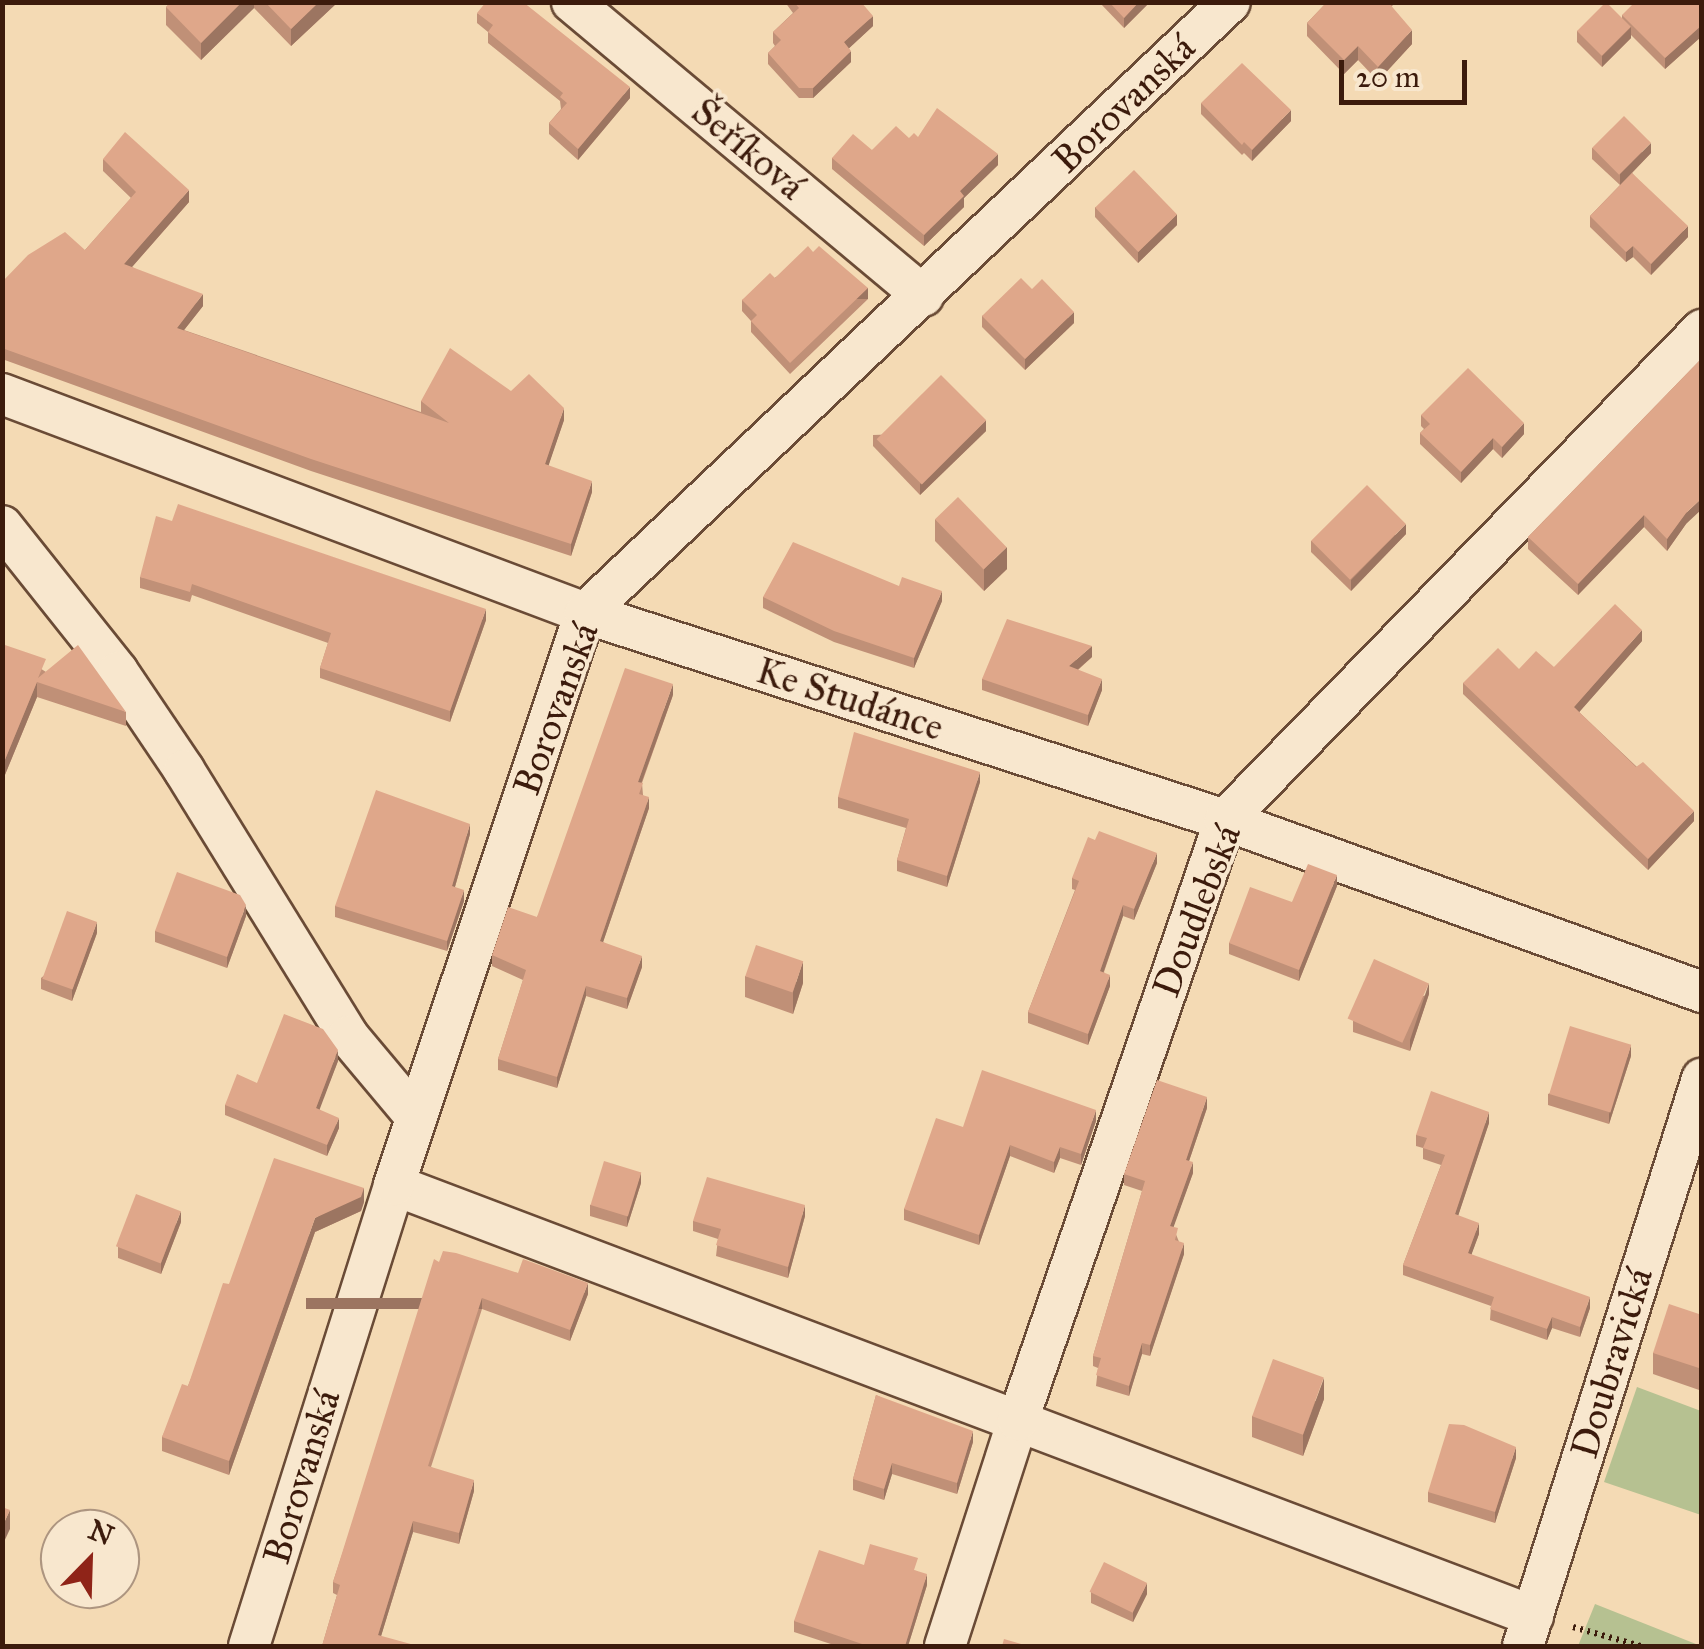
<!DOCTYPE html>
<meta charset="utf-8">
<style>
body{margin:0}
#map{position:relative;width:1704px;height:1649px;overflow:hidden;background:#f4dab4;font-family:"IM FELL Great Primer",serif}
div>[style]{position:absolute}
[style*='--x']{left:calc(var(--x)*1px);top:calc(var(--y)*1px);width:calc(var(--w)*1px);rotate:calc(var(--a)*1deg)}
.green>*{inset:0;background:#b6c191}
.path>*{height:6px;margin-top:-3px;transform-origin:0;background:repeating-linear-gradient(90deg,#3c1b0c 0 2.5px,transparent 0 7.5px)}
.roads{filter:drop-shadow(2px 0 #6a4b36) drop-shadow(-2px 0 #6a4b36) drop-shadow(0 2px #6a4b36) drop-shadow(0 -2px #6a4b36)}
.street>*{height:40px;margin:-20px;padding:0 20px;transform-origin:20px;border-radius:20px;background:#f8e7ce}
.wall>*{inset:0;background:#c09077}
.shaded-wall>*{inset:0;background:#9c7561;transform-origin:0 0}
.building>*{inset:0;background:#dfa78a;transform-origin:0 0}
span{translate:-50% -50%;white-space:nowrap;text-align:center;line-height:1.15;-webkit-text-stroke:8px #f8e7ce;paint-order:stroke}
.street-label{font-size:38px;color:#3c1b0c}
.frame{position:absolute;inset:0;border:5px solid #3c1b0c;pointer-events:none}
.north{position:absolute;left:40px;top:1509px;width:100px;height:100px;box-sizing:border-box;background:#f8e7ce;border:2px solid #ad9580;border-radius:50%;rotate:23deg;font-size:28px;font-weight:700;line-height:40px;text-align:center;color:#3c1b0c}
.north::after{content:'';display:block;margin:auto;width:35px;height:45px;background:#8f2418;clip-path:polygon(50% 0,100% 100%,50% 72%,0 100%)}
.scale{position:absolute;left:1339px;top:60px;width:128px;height:45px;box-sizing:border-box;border:5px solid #3c1b0c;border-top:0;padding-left:12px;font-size:30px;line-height:35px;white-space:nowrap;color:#3c1b0c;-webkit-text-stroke:8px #f8e7ce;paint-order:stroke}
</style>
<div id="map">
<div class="green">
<i style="clip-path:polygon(1637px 1387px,1701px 1411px,1701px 1515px,1604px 1482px)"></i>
<i style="clip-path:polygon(1595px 1604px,1701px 1646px,1578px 1646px)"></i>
</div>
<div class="path">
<i style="--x:1573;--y:1627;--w:71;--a:15.6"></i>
</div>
<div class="roads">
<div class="street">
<i style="--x:572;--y:2;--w:458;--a:39.9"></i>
<i style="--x:2;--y:394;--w:623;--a:20.59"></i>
<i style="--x:585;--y:613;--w:673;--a:17.92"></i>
<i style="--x:1225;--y:820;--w:507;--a:19.83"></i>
<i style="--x:2;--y:526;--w:186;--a:51.5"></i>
<i style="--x:118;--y:672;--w:118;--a:56"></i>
<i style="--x:184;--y:770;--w:312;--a:58.3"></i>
<i style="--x:348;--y:1036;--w:106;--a:50"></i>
<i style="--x:394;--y:1185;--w:1218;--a:20.73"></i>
<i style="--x:249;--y:1646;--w:483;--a:-72.5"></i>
<i style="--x:394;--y:1185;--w:603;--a:-71.54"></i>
<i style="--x:585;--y:613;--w:888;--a:-43.45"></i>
<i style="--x:945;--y:1646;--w:237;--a:-72.1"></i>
<i style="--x:1018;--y:1420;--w:635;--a:-70.97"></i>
<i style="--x:1225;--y:820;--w:684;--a:-45.77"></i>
<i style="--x:1523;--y:1646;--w:595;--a:-72.48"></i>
</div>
</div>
<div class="wall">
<i style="clip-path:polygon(171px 2px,338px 2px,291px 46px,254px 8px,201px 60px,166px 25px,166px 7px)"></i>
<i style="clip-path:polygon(785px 2px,861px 2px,873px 26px,849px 48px,851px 62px,813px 98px,799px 98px,768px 64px,768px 53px,775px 46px,773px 43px,773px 32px,793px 13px)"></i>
<i style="clip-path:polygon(1099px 2px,1150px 2px,1124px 28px)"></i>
<i style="clip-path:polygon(1327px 2px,1396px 2px,1391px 7px,1412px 44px,1378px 81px,1358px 60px,1344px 74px,1307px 36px,1307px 23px)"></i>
<i style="clip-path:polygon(1702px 2px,1702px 36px,1665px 69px,1631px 35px,1631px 38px,1602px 67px,1577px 42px,1577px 31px,1622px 18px,1622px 15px)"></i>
<i style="clip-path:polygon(477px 13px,630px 98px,578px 160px,549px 134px,549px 123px,561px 109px,560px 101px,488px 43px,488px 32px,477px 23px)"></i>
<i style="clip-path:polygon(1201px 103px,1291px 121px,1252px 161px,1244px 153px,1242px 155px,1201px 114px)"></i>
<i style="clip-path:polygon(918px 137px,998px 165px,964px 198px,964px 207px,924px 246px,832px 169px,832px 158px,872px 150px,909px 138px)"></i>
<i style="clip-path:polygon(1592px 148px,1651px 153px,1632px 173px,1688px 237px,1651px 275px,1633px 257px,1626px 262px,1590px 227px,1590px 216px,1620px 185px,1592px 159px)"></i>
<i style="clip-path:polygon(103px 159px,189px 202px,132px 267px,203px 306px,184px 330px,421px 412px,421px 401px,511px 391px,564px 420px,548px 466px,592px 492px,571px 556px,311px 471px,2px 359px,2px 282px,85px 250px,131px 198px,103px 171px)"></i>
<i style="clip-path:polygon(1095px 207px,1177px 225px,1138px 263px,1095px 217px)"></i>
<i style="clip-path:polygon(813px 252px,868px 299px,790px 374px,751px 332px,751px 321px,742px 311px,742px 300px)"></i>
<i style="clip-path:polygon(1032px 289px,1074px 323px,1025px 370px,982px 327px,982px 316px)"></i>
<i style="clip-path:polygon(1702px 358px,1686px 524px,1667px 551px,1644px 527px,1578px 595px,1528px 549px,1528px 537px)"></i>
<i style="clip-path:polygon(1421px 415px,1524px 434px,1502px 458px,1493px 449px,1461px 483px,1420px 444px,1420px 433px,1424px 429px,1421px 426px)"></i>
<i style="clip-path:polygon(986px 431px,920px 495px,873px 446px,873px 435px)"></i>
<i style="clip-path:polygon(935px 519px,1007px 569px,984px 591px,935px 541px)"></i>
<i style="clip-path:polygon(1406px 534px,1351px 591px,1311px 552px,1311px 541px)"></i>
<i style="clip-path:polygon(140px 577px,486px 620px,450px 722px,320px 678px,320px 668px,328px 643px,192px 595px,190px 602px,140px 588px)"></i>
<i style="clip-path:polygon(899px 586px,942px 601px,914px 668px,834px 642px,763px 608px,763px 597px)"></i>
<i style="clip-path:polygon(1642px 641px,1579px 712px,1694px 821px,1648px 870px,1463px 694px,1463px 683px,1554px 667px)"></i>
<i style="clip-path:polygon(2px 644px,46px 672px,126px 712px,126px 726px,37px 697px,2px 782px)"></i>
<i style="clip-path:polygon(1092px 657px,1078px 670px,1102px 690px,1088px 726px,982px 690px,982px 679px)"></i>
<i style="clip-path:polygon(673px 695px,642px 783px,643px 795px,649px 808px,603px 942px,642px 967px,627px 1009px,586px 996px,557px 1088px,498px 1070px,498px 1059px,523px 980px,492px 966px,492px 955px,537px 917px)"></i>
<i style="clip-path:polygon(980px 782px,947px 887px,897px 871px,897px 860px,906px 828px,838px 808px,838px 797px)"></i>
<i style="clip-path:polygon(470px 834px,455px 887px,464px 901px,447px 951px,335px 917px,335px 906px)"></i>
<i style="clip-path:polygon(1157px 863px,1134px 920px,1123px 916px,1104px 972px,1110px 986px,1088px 1045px,1028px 1023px,1028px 1012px,1075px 890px,1072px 889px,1072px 878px)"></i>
<i style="clip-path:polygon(1337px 886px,1299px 981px,1229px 954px,1229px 943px,1292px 902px)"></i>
<i style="clip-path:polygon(246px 916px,227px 968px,155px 942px,155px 931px)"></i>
<i style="clip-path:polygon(97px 933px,72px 1001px,41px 989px,41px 978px)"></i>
<i style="clip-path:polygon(745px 976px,803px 983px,793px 1014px,745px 997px)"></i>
<i style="clip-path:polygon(1429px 994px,1410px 1051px,1353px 1032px,1353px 1021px)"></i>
<i style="clip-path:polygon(1631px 1056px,1609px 1124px,1548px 1105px,1548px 1094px)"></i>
<i style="clip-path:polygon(338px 1061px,319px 1109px,339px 1128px,327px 1156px,225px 1115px,225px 1105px,257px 1083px)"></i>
<i style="clip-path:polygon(1207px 1108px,1189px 1161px,1193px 1173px,1173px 1227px,1184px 1254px,1150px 1356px,1142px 1354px,1129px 1396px,1096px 1386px,1098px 1368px,1093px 1366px,1093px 1356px,1142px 1191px,1124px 1185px,1124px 1174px)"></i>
<i style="clip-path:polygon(1096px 1121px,1081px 1165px,1060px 1158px,1054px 1173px,1010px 1156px,979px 1245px,904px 1220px,904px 1209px,963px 1127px)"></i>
<i style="clip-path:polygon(1489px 1123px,1458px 1216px,1479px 1234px,1471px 1255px,1590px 1308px,1580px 1337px,1552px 1328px,1547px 1340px,1490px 1320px,1491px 1306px,1403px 1275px,1403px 1265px,1441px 1165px,1423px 1159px,1423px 1148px,1416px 1146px,1416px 1135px)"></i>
<i style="clip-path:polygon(641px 1183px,627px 1227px,590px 1216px,590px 1205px)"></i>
<i style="clip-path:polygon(364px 1202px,361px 1211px,315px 1232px,229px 1475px,162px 1451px,162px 1437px,188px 1386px,229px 1284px)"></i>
<i style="clip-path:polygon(805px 1216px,788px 1278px,716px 1256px,718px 1239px,693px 1231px,693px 1221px)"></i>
<i style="clip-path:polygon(181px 1222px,161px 1274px,118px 1258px,118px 1247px)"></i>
<i style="clip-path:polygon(439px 1262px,518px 1273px,588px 1294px,570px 1341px,482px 1309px,431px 1467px,474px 1491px,459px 1544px,413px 1532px,381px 1636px,322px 1646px,337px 1595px,333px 1593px,333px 1582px)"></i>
<i style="clip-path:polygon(1702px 1315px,1702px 1391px,1653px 1374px,1653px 1353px)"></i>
<i style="clip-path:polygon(876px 1395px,973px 1442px,957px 1494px,892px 1474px,884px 1500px,853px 1490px,853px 1479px)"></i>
<i style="clip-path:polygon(1324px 1399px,1303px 1456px,1252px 1437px,1252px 1416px)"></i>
<i style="clip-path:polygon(1516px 1458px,1495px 1523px,1428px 1502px,1428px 1492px)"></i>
<i style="clip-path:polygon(864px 1565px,917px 1571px,927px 1585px,908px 1646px,837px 1646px,794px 1632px,794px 1621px)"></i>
<i style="clip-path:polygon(1091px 1592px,1147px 1594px,1133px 1622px,1091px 1603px)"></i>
</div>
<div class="shaded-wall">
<i style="clip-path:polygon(242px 2px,254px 2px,254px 8px,201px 60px,201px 43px)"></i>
<i style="clip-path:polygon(319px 2px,338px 2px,291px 46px,291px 29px)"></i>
<i style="clip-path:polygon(1139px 2px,1150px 2px,1124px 28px,1124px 18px)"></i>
<i style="clip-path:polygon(873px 16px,873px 26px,844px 53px,844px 42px)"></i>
<i style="clip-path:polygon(1702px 25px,1702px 36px,1665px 69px,1665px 58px)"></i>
<i style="clip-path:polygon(1631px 27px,1631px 38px,1602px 67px,1602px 56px)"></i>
<i style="clip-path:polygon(1412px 30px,1412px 44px,1378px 81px,1378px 67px)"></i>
<i style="clip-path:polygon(1358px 46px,1358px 60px,1344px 74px,1344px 60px)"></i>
<i style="clip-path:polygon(851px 51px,851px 62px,813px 98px,813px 88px)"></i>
<i style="clip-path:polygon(630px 87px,630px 98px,578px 160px,578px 149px)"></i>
<i style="clip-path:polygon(1291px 110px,1291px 121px,1252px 161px,1252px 150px)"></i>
<i style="clip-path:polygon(1651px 143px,1651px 153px,1620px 185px,1620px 174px)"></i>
<i style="clip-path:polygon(998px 154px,998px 165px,964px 198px,964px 207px,924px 246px,924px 235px,960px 191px)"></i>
<i style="clip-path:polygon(189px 190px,189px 202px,124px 276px,124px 264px)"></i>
<i style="clip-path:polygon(1177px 214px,1177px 225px,1138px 263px,1138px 252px)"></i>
<i style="clip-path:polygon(1688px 226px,1688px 237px,1651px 275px,1651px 264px)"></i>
<i style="clip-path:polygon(1633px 246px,1633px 257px,1626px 262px,1626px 252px)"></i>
<i style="left:868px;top:288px;width:11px;height:108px;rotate:90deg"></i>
<i style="clip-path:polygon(203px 294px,203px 306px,177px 339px,177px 328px)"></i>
<i style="clip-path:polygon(1074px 312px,1074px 323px,1025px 370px,1025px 359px)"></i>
<i style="clip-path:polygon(564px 408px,564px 420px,545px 476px,545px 464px)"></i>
<i style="clip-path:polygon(986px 420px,986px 431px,920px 495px,920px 484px)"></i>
<i style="clip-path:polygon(1524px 423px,1524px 434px,1502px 458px,1502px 447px)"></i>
<i style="clip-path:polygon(1493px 438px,1493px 449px,1461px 483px,1461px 472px)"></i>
<i style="clip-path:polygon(592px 481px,592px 492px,571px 556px,571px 544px)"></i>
<i style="clip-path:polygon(1702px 498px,1702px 509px,1686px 524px,1667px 551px,1667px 539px,1686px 513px)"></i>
<i style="clip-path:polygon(1644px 515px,1644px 527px,1578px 595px,1578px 584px)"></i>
<i style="clip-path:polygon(1406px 524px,1406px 534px,1351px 591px,1351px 580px)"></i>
<i style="clip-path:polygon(1007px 547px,1007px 569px,984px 591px,984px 569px)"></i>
<i style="clip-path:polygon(942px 591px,942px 601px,914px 668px,914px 658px)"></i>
<i style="clip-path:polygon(486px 609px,486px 620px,450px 722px,450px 711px)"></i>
<i style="clip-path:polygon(1642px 630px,1642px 641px,1574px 718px,1574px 707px)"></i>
<i style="clip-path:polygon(1092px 646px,1092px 657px,1069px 677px,1069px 666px)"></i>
<i style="clip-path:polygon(1102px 679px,1102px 690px,1088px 726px,1088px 715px)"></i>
<i style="clip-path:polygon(37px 682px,37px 697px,2px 782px,2px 767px)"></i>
<i style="clip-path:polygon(673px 684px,673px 695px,638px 792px,638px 782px)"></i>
<i style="clip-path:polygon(980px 772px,980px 782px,947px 887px,947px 876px)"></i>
<i style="clip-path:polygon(649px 797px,649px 808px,600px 951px,600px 941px)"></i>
<i style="clip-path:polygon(1694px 811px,1694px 821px,1648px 870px,1648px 859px)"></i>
<i style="clip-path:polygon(470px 824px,470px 834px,452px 897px,452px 886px)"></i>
<i style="clip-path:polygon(1157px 853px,1157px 863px,1134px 920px,1134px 909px)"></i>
<i style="clip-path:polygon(1337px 875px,1337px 886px,1299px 981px,1299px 970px)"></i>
<i style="clip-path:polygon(464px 890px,464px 901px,447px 951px,447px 941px)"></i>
<i style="clip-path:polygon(246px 905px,246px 916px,227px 968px,227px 957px)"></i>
<i style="clip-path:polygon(1123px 905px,1123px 916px,1100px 982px,1100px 971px)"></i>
<i style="clip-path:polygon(97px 922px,97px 933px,72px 1001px,72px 990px)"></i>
<i style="clip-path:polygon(642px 956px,642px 967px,627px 1009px,627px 998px)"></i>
<i style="clip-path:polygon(803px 961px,803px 983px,793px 1014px,793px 992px)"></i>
<i style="clip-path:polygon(1110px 975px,1110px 986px,1088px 1045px,1088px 1034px)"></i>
<i style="clip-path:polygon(1429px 983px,1429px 994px,1410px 1051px,1410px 1040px)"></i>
<i style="clip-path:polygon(586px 986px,586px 996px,557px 1088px,557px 1077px)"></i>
<i style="clip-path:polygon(1631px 1045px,1631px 1056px,1609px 1124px,1609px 1114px)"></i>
<i style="clip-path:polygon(338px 1050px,338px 1061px,316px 1119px,316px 1108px)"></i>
<i style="clip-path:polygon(1207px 1097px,1207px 1108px,1186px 1170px,1186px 1160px)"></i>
<i style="clip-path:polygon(1096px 1110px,1096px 1121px,1081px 1165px,1081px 1154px)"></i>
<i style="clip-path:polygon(1489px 1112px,1489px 1123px,1455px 1225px,1455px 1214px)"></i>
<i style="clip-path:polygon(339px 1118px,339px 1128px,327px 1156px,327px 1145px)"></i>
<i style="clip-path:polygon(1010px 1145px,1010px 1156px,979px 1245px,979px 1235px)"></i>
<i style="clip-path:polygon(1060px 1147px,1060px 1158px,1054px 1173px,1054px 1162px)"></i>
<i style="clip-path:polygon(1193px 1162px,1193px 1173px,1170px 1237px,1170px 1226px)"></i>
<i style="clip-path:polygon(641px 1172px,641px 1183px,627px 1227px,627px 1216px)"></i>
<i style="clip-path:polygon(364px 1188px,364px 1202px,361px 1211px,315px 1232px,229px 1475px,229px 1461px,315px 1218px)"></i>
<i style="clip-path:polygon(805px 1205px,805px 1216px,788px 1278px,788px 1267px)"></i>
<i style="clip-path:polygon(181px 1211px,181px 1222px,161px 1274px,161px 1263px)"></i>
<i style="clip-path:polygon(1479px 1223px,1479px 1234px,1468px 1264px,1468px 1253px)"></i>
<i style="clip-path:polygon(1184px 1243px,1184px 1254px,1150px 1356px,1150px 1345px)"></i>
<i style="clip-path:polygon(588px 1283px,588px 1294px,570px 1341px,570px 1330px)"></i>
<i style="clip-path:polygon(1590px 1297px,1590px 1308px,1580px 1337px,1580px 1327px)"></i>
<i style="left:482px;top:1298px;width:11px;height:176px;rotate:90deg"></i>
<i style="clip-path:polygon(1552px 1317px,1552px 1328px,1547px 1340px,1547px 1329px)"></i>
<i style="clip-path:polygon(1142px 1343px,1142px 1354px,1129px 1396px,1129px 1386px)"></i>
<i style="clip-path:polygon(1324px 1378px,1324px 1399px,1303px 1456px,1303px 1435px)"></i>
<i style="clip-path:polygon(973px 1431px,973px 1442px,957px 1494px,957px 1483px)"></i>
<i style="clip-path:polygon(1516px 1447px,1516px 1458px,1495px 1523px,1495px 1512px)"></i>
<i style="clip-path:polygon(892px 1463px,892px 1474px,884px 1500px,884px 1489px)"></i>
<i style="clip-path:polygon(474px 1480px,474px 1491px,459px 1544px,459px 1533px)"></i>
<i style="clip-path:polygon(10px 1510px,10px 1529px,2px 1546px,2px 1527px)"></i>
<i style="clip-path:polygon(413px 1521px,413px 1532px,378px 1646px,378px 1635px)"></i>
<i style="clip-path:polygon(927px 1574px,927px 1585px,908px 1646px,905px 1646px)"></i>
<i style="clip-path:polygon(1147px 1583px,1147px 1594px,1133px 1622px,1133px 1611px)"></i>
</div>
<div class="building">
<i style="clip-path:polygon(171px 2px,242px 2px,201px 43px,166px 7px)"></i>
<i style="clip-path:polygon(265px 2px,319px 2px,291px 29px)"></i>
<i style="clip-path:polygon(486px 2px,523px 2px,630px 87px,578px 149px,549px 123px,567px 103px,560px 97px,563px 93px,488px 32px,493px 25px,477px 13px)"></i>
<i style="clip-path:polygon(794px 2px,861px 2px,873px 16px,844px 42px,851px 51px,813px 88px,799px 88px,768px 53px,781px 40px,773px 32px,799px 8px)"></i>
<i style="clip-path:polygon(1109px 2px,1139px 2px,1124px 18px)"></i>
<i style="clip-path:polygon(1327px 2px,1388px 2px,1412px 30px,1378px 67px,1358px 46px,1344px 60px,1307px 23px)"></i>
<i style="left:1606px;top:2px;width:35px;height:41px;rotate:45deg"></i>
<i style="clip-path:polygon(1635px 2px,1702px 2px,1702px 25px,1665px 58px,1622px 15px)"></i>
<i style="clip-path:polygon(1242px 63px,1291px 110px,1252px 150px,1244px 142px,1242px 145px,1201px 103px)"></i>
<i style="clip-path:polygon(937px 108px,998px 154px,960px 191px,964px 196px,924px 235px,832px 158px,853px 134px,872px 150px,896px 126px,909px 138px,914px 133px,918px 137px)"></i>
<i style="left:1624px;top:116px;width:38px;height:45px;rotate:45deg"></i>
<i style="clip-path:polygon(125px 132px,189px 190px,124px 264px,203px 294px,177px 328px,449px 423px,421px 401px,450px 348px,511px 391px,529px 374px,564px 408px,545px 464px,592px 481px,571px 544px,311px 459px,2px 348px,2px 282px,28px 255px,65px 232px,85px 250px,136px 192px,103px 159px)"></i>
<i style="left:1134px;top:170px;width:62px;height:54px;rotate:46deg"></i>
<i style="clip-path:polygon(1632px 173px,1688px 226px,1651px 264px,1633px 246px,1626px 252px,1590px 216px)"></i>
<i style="clip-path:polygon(808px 246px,813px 252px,819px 246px,868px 288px,790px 363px,751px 321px,757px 315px,742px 300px,770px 273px,775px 278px)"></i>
<i style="clip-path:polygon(1021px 278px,1032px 289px,1042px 279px,1074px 312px,1025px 359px,982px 316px)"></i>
<i style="clip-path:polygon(1702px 358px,1702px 498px,1686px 513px,1667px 539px,1644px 515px,1578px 584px,1528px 537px)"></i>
<i style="clip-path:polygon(1468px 368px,1524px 423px,1502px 447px,1493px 438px,1461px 472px,1420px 433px,1430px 424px,1421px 415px)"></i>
<i style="left:941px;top:375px;width:64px;height:91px;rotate:45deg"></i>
<i style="left:1367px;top:485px;width:55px;height:79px;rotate:45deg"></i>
<i style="left:958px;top:497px;width:70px;height:32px;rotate:46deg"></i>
<i style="clip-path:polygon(178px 504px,486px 609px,450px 711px,320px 668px,331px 633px,192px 584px,190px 592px,140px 577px,156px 516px,172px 521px)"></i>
<i style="clip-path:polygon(793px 542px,899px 586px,902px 577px,942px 591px,914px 658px,834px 631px,763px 597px)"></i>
<i style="clip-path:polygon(1615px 604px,1642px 630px,1574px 707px,1636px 767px,1643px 762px,1694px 811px,1648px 859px,1463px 683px,1498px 648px,1519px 669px,1536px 651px,1554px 667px)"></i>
<i style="clip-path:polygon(1007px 619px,1092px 646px,1069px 666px,1102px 679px,1088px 715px,982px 679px)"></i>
<i style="clip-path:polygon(2px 644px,46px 659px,38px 678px,78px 645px,126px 712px,37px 682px,2px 767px)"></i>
<i style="clip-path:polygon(625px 668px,673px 684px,638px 782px,643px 783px,639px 794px,649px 797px,600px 941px,642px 956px,627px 998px,586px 986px,557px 1077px,498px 1059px,526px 970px,492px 955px,508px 907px,537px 917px)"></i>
<i style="clip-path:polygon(854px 732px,980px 772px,947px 876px,897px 860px,909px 819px,838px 797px)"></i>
<i style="clip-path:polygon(376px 790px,470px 824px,452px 886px,464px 890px,447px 941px,335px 906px)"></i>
<i style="clip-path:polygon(1099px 831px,1157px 853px,1134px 909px,1123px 905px,1100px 971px,1110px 975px,1088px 1034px,1028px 1012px,1079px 881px,1072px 878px,1088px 837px,1095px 840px)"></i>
<i style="clip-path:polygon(1308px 864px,1337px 875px,1299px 970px,1229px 943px,1250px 887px,1292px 902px)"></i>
<i style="clip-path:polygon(177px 872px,240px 895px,246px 905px,227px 957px,155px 931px)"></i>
<i style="left:67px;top:911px;width:32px;height:72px;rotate:20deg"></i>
<i style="left:756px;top:945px;width:50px;height:33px;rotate:19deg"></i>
<i style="left:1374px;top:959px;width:60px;height:65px;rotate:24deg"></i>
<i style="clip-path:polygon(284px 1014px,323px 1029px,338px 1050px,316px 1108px,339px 1118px,327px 1145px,225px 1105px,237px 1074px,257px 1083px)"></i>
<i style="left:1570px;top:1026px;width:64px;height:71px;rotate:17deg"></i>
<i style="clip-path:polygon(982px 1070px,1096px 1110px,1081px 1154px,1060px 1147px,1054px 1162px,1010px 1145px,979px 1235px,904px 1209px,936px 1118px,963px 1127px)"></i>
<i style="clip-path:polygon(1157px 1080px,1207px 1097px,1186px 1160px,1193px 1162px,1170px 1226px,1178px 1228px,1175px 1240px,1184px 1243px,1150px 1345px,1142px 1343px,1129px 1386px,1096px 1375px,1101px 1358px,1093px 1356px,1145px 1181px,1124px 1174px)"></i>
<i style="clip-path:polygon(1431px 1091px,1489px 1112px,1455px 1214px,1479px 1223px,1468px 1253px,1590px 1297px,1580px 1327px,1552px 1317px,1547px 1329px,1490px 1309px,1494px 1297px,1403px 1265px,1445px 1155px,1423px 1148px,1427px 1138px,1416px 1135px)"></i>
<i style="clip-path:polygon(274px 1158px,364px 1188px,361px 1197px,315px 1218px,229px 1461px,162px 1437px,182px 1384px,188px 1386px,223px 1283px,229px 1284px)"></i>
<i style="left:604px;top:1161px;width:39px;height:46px;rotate:17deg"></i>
<i style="clip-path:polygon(707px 1177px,805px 1205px,788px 1267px,716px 1245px,721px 1229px,693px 1221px)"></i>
<i style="left:136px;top:1194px;width:48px;height:56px;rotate:21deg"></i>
<i style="clip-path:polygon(443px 1251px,456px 1253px,518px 1273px,523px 1259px,588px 1283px,570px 1330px,482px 1298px,428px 1466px,474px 1480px,459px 1533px,413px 1521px,378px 1635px,418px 1646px,322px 1646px,340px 1585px,333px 1582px,434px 1259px,439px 1262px)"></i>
<i style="clip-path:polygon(1669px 1304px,1702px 1315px,1702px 1369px,1653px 1353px)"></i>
<i style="left:1273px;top:1359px;width:54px;height:61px;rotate:20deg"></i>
<i style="clip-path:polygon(876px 1395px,973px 1431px,957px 1483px,892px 1463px,884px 1489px,853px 1479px)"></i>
<i style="clip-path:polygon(1449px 1424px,1464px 1425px,1516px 1447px,1495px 1512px,1428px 1492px)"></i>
<i style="clip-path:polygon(2px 1507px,10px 1510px,2px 1527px)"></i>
<i style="clip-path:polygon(870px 1544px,918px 1558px,914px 1570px,927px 1574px,905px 1646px,868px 1646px,794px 1621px,819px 1550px,864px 1565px)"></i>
<i style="left:1104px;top:1562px;width:48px;height:33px;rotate:26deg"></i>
<i style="clip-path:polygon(1004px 1639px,1028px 1646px,1002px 1646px)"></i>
</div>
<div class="street-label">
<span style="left:1124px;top:104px;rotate:-44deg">Borovanská</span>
<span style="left:748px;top:149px;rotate:40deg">Šeříková</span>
<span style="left:850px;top:699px;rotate:18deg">Ke Studánce</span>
<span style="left:556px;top:709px;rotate:-70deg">Borovanská</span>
<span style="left:1197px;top:911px;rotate:-69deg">Doudlebská</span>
<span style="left:1612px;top:1363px;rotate:-73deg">Doubravická</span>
<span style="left:302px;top:1477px;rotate:-73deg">Borovanská</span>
</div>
<div class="frame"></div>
<div class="north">N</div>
<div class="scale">20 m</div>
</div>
